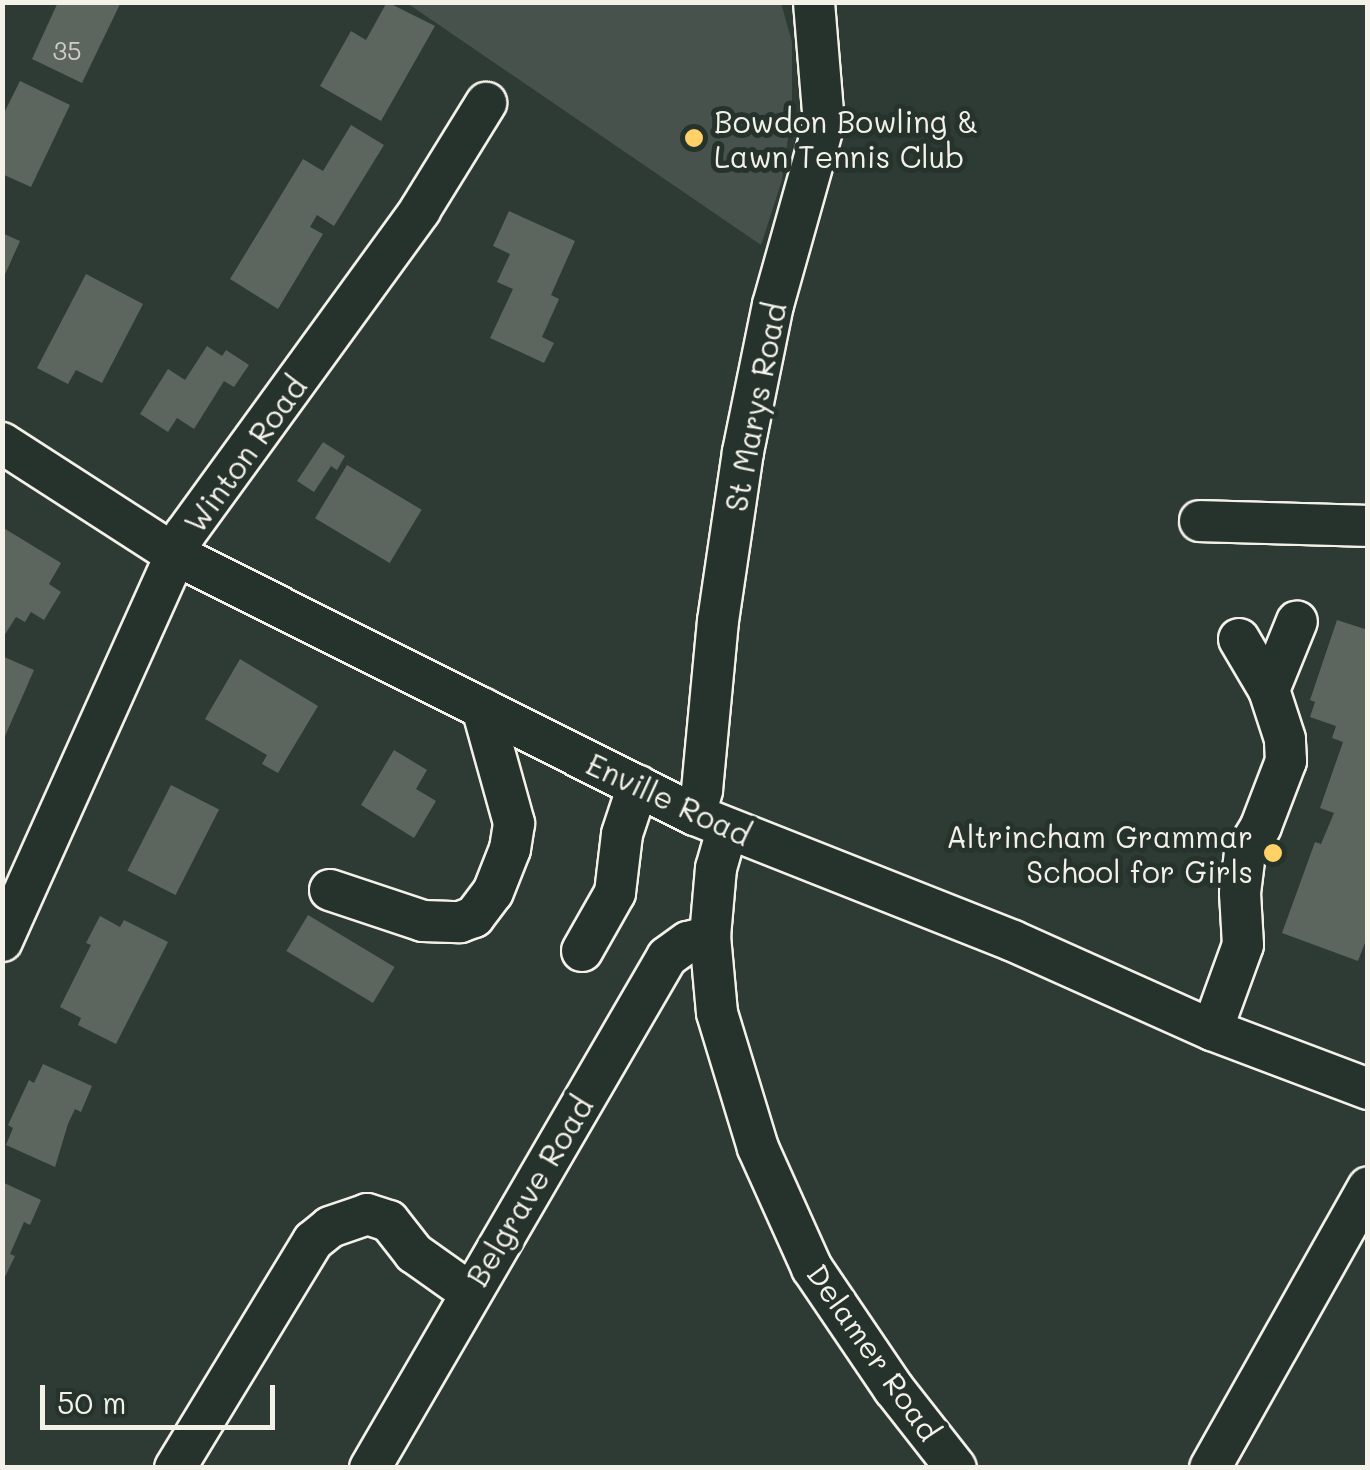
<!DOCTYPE html>
<style>
body{margin:0}
#map{position:relative;width:1370px;height:1470px;overflow:hidden;background:#2e3b34;font-family:Mali,sans-serif}
div>[style]{position:absolute}
[style*='--x']{left:calc(var(--x)*1px);top:calc(var(--y)*1px);width:calc(var(--w)*1px);rotate:calc(var(--a)*1deg)}
.green>*{inset:0;background:#48524c}
.building>*{inset:0;background:#5c655e;transform-origin:0 0}
.roads{filter:drop-shadow(2px 0 #f4f1e8) drop-shadow(-2px 0 #f4f1e8) drop-shadow(0 2px #f4f1e8) drop-shadow(0 -2px #f4f1e8)}
.minor>*{height:40px;margin:-20px;padding:0 20px;transform-origin:20px;border-radius:20px;background:#26332d}
.dots>*{width:28px;height:28px;translate:-50% -50%;box-sizing:border-box;border:5px solid #26332d;border-radius:50%}
span{translate:-50% -50%;white-space:nowrap;text-align:center;line-height:1.15;-webkit-text-stroke:10px #26332d;paint-order:stroke}
.number-label{font-size:25px;color:#cecec6}
.number-label span{-webkit-text-stroke-width:0}
.poi-label{font-size:30px;color:#f4f1e8}
.left{translate:0 -50%;text-align:left}
.right{translate:-100% -50%;text-align:right}
.street-label{font-size:30px;color:#f4f1e8}
.frame{position:absolute;inset:0;border:5px solid #f4f1e8;pointer-events:none}
.scale{position:absolute;left:40px;top:1385px;width:235px;height:45px;box-sizing:border-box;border:5px solid #f4f1e8;border-top:0;padding-left:12px;font-size:30px;line-height:35px;white-space:nowrap;color:#f4f1e8;-webkit-text-stroke:8px #26332d;paint-order:stroke}
</style>
<div id="map">
<div class="green">
<i style="clip-path:polygon(407px 3px,781px 3px,792px 42px,792px 110px,782px 180px,761px 245px)"></i>
</div>
<div class="building">
<i style="clip-path:polygon(58px 2px,121px 2px,82px 83px,32px 59px)"></i>
<i style="clip-path:polygon(387px 2px,435px 26px,381px 121px,320px 86px,351px 31px,366px 40px)"></i>
<i style="clip-path:polygon(20px 81px,70px 105px,31px 187px,2px 174px,2px 117px)"></i>
<i style="clip-path:polygon(351px 125px,384px 145px,334px 226px,317px 215px,310px 227px,323px 234px,278px 309px,230px 279px,303px 159px,323px 171px)"></i>
<i style="clip-path:polygon(509px 211px,575px 241px,551px 295px,559px 299px,542px 337px,554px 343px,544px 363px,490px 338px,513px 289px,497px 282px,510px 254px,493px 246px)"></i>
<i style="clip-path:polygon(2px 233px,20px 241px,2px 281px)"></i>
<i style="clip-path:polygon(86px 274px,143px 304px,102px 383px,76px 370px,68px 384px,37px 368px)"></i>
<i style="clip-path:polygon(207px 346px,222px 356px,226px 350px,249px 365px,234px 387px,224px 381px,194px 429px,177px 418px,168px 432px,140px 414px,168px 369px,185px 380px)"></i>
<i style="clip-path:polygon(323px 442px,345px 456px,337px 470px,331px 466px,314px 492px,297px 481px)"></i>
<i style="left:347px;top:465px;width:87px;height:62px;rotate:31deg"></i>
<i style="clip-path:polygon(2px 527px,61px 563px,49px 584px,61px 592px,44px 620px,31px 612px,25px 622px,16px 617px,2px 639px)"></i>
<i style="clip-path:polygon(1337px 620px,1368px 630px,1368px 935px,1358px 961px,1282px 933px,1315px 842px,1321px 844px,1334px 813px,1320px 808px,1343px 742px,1332px 738px,1336px 726px,1310px 717px,1315px 702px,1310px 700px)"></i>
<i style="clip-path:polygon(2px 656px,34px 670px,2px 743px)"></i>
<i style="clip-path:polygon(240px 659px,318px 706px,278px 773px,262px 764px,267px 755px,205px 719px)"></i>
<i style="clip-path:polygon(394px 750px,427px 770px,416px 789px,436px 801px,414px 838px,361px 805px)"></i>
<i style="left:171px;top:785px;width:54px;height:96px;rotate:27deg"></i>
<i style="left:308px;top:915px;width:101px;height:42px;rotate:31deg"></i>
<i style="clip-path:polygon(100px 916px,120px 927px,124px 920px,168px 942px,116px 1044px,78px 1025px,81px 1018px,60px 1007px,91px 945px,86px 943px)"></i>
<i style="clip-path:polygon(43px 1064px,92px 1086px,81px 1112px,75px 1109px,68px 1124px,55px 1167px,6px 1145px,13px 1128px,8px 1125px,29px 1080px,34px 1083px)"></i>
<i style="clip-path:polygon(2px 1182px,41px 1200px,30px 1225px,24px 1222px,10px 1254px,15px 1256px,2px 1283px)"></i>
</div>
<div class="roads">
<div class="minor">
<i style="--x:2;--y:443;--w:207;--a:32.8"></i>
<i style="--x:176;--y:555;--w:580;--a:26.61"></i>
<i style="--x:695;--y:815;--w:342;--a:21.6"></i>
<i style="--x:1013;--y:941;--w:218;--a:24.1"></i>
<i style="--x:1212;--y:1030;--w:167;--a:20.7"></i>
<i style="--x:1200;--y:521;--w:168;--a:1.7"></i>
<i style="--x:1239;--y:639;--w:59;--a:59.5"></i>
<i style="--x:1269;--y:690;--w:74;--a:-67.9"></i>
<i style="--x:695;--y:815;--w:26;--a:-74"></i>
<i style="--x:702;--y:790;--w:170;--a:-84.6"></i>
<i style="--x:718;--y:621;--w:171;--a:-81.6"></i>
<i style="--x:743;--y:452;--w:150;--a:-78.5"></i>
<i style="--x:773;--y:305;--w:188;--a:-74.3"></i>
<i style="--x:824;--y:124;--w:122;--a:-94.7"></i>
<i style="--x:727;--y:830;--w:40;--a:106"></i>
<i style="--x:716;--y:868;--w:68;--a:95"></i>
<i style="--x:710;--y:936;--w:77;--a:84.8"></i>
<i style="--x:717;--y:1013;--w:141;--a:73.1"></i>
<i style="--x:758;--y:1148;--w:132;--a:65.8"></i>
<i style="--x:812;--y:1268;--w:146;--a:55.9"></i>
<i style="--x:894;--y:1389;--w:100;--a:51.9"></i>
<i style="--x:330;--y:890;--w:98;--a:18.4"></i>
<i style="--x:423;--y:921;--w:37;--a:2"></i>
<i style="--x:460;--y:922;--w:15;--a:-20"></i>
<i style="--x:474;--y:917;--w:31;--a:-53"></i>
<i style="--x:493;--y:892;--w:46;--a:-68.4"></i>
<i style="--x:510;--y:849;--w:26;--a:-81"></i>
<i style="--x:514;--y:823;--w:119;--a:-105.5"></i>
<i style="--x:2;--y:941;--w:446;--a:-65.8"></i>
<i style="--x:185;--y:534;--w:400;--a:-54"></i>
<i style="--x:420;--y:210;--w:126;--a:-58.3"></i>
<i style="--x:582;--y:951;--w:67;--a:-60.4"></i>
<i style="--x:615;--y:893;--w:59;--a:-83.2"></i>
<i style="--x:622;--y:834;--w:51;--a:-71.6"></i>
<i style="--x:1212;--y:1030;--w:90;--a:-70"></i>
<i style="--x:1243;--y:945;--w:52;--a:-93.3"></i>
<i style="--x:1240;--y:893;--w:40;--a:-82.9"></i>
<i style="--x:1245;--y:853;--w:31;--a:-59"></i>
<i style="--x:1261;--y:826;--w:70;--a:-69"></i>
<i style="--x:1286;--y:761;--w:22;--a:-93"></i>
<i style="--x:1285;--y:739;--w:52;--a:-108.1"></i>
<i style="--x:175;--y:1468;--w:266;--a:-58.7"></i>
<i style="--x:313;--y:1241;--w:22;--a:-39"></i>
<i style="--x:330;--y:1227;--w:39;--a:-19"></i>
<i style="--x:367;--y:1214;--w:23;--a:18"></i>
<i style="--x:389;--y:1221;--w:41;--a:52"></i>
<i style="--x:414;--y:1253;--w:67;--a:35.3"></i>
<i style="--x:370;--y:1468;--w:591;--a:-59.83"></i>
<i style="--x:667;--y:957;--w:26;--a:-36"></i>
<i style="--x:688;--y:942;--w:23;--a:-15"></i>
<i style="--x:1210;--y:1468;--w:322;--a:-60.6"></i>
</div>
</div>
<div class="dots">
<i style="left:694px;top:138px;background:#ffd166"></i>
<i style="left:1273px;top:853px;background:#ffd166"></i>
</div>
<div class="number-label">
<span style="left:67px;top:50px">35</span>
</div>
<div class="poi-label">
<span class="left" style="left:714px;top:138px">Bowdon Bowling &amp;<br>Lawn Tennis Club</span>
<span class="right" style="left:1253px;top:853px">Altrincham Grammar<br>School for Girls</span>
</div>
<div class="street-label">
<span style="left:755px;top:407px;rotate:-79deg">St Marys Road</span>
<span style="left:245px;top:454px;rotate:-54deg">Winton Road</span>
<span style="left:669px;top:799px;rotate:25deg">Enville Road</span>
<span style="left:529px;top:1191px;rotate:-59deg">Belgrave Road</span>
<span style="left:874px;top:1352px;rotate:55deg">Delamer Road</span>
</div>
<div class="frame"></div>
<div class="scale">50 m</div>
</div>
